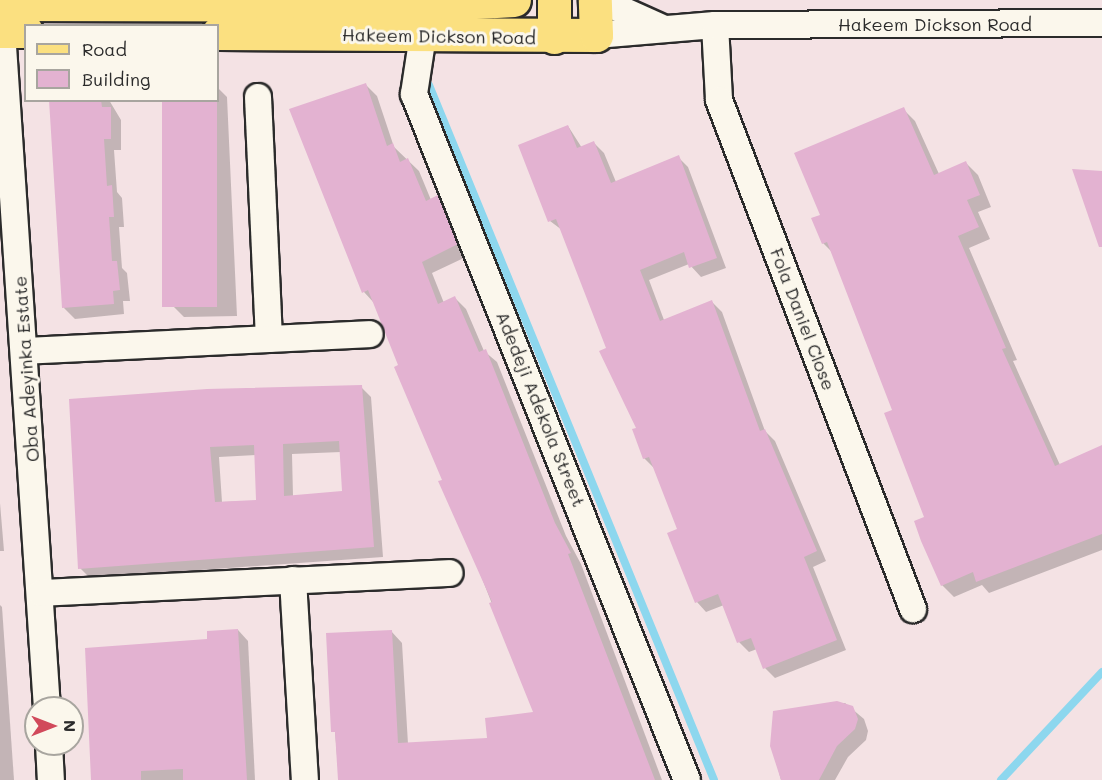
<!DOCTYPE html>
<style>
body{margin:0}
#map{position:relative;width:1102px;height:780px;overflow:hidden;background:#f4e2e4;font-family:Mali,sans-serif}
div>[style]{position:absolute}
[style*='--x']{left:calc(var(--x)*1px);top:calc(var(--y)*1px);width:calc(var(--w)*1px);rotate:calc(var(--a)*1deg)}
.shadow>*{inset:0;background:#0003}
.stream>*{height:8px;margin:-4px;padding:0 4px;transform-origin:4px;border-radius:4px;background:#8dd7ee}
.building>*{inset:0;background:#e3b2d1;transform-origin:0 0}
.roads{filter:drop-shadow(2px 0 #2b2b2b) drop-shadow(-2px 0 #2b2b2b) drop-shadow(0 2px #2b2b2b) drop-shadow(0 -2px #2b2b2b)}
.minor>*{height:26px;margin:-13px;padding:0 13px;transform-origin:13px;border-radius:13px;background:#fbf7ec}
.major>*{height:33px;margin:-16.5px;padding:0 16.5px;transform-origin:16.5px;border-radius:16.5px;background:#fbe080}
span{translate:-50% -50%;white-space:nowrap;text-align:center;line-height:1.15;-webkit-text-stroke:6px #fbf7ec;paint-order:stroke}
.street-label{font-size:18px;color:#2b2b2b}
.legend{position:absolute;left:24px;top:24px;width:195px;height:78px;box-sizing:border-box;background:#fbf7ec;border:2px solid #a8a59f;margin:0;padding:8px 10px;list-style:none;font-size:18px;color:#2b2b2b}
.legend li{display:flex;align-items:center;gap:12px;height:30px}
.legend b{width:30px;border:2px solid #a8a59f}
.north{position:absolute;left:24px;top:696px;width:60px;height:60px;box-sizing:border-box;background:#fbf7ec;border:2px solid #a8a59f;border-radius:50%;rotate:90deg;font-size:16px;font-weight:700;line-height:24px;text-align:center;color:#2b2b2b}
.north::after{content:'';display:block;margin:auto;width:21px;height:27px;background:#d1495b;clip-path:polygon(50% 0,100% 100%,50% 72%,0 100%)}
</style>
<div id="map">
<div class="shadow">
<i style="clip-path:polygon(366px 85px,377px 96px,394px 147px,419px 171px,431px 200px,438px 197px,449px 208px,468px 256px,432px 273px,444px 303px,455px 298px,466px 309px,484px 351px,497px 362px,566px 536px,581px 564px,662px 780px,339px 780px,327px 634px,391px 631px,402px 643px,408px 744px,489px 740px,535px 714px,375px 304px,364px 292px)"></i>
<i style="clip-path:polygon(218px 88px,227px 97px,237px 316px,184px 317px,173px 306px,164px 100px,218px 100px)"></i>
<i style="clip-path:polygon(50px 100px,109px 100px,121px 120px,121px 150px,114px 150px,117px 192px,122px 198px,124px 227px,119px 227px,122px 268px,127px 273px,130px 301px,123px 301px,124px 314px,75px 319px,64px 308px)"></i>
<i style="clip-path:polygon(903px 109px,915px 121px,939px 174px,966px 163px,978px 175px,991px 207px,978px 212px,990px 239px,969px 248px,1017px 360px,1013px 361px,1060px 465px,1102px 447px,1102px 550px,989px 593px,982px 585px,954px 597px,942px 585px,916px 522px,926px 518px,894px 411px,833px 253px,823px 243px,822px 216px)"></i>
<i style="clip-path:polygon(568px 126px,582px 148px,594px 143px,604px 153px,616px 182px,678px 157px,688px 167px,726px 268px,701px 277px,689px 264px,649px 280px,664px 320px,712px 302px,722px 312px,765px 431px,775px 441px,826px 561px,813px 567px,846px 650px,775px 678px,765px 668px,757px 649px,749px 652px,739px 642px,724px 605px,706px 612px,697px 602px,679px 530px,654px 468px,644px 458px,638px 429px,562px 230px,550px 221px)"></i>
<i style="clip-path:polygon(evenodd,361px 387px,371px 397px,383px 557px,90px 578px,80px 568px,70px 401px,361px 387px,341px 452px,344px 493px,293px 496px,292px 454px,341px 452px,361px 387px,256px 455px,257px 501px,222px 502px,219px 457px,256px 455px)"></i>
<i style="clip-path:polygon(0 503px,4px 551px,0 551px)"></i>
<i style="clip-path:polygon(0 605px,2px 607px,14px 780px,0 780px)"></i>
<i style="clip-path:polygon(238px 630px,248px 641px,255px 780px,93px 780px,209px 640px)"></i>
<i style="clip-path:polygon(845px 703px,864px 719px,868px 731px,866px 740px,848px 757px,835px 780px,781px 780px,772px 746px,774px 712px)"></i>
</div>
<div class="stream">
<i style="--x:429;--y:85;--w:751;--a:67.7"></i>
<i style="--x:1001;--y:780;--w:148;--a:-46.9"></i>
</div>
<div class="building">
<i style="clip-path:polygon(366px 83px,387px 146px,393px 143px,400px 162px,408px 158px,426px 201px,438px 195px,458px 244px,422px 262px,438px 304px,455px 296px,479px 352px,486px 349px,555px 523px,571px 553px,568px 554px,655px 780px,338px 780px,335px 732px,331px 732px,326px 633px,392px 630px,398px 743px,487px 738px,485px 718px,533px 712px,489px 603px,492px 602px,438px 481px,442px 480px,394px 367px,398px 365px,368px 290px,362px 293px,289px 109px)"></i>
<i style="clip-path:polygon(49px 100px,101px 100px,102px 107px,111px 107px,111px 139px,104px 139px,107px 186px,112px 185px,114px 217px,109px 217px,112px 261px,117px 261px,120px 290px,113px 291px,114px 304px,62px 308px)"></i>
<i style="left:162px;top:100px;width:55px;height:207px"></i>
<i style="clip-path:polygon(904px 107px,934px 175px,966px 161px,980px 195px,967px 200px,979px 227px,958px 236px,1006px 348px,1002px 349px,1055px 466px,1102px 445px,1102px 534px,976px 582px,973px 572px,941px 586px,921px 541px,914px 521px,924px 517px,884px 413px,892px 410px,827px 242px,822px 244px,811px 218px,820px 215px,794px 153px)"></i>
<i style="clip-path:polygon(568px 125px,577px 148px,594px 141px,611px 183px,679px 155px,717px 258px,689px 268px,684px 252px,640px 270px,660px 321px,712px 300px,760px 431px,765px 429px,817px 551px,804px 557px,837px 640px,763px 669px,751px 638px,737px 643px,718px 594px,695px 603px,667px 533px,677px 529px,649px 457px,643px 459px,632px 429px,636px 428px,599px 351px,606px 348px,556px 219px,548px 222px,518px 145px)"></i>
<i style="clip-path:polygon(1072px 169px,1102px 171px,1102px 247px,1099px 247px)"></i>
<i style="clip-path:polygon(evenodd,362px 385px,374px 547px,78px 569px,69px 399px,207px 389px,362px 385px,339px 441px,342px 491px,284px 496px,283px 444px,339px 441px,362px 385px,254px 445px,256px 500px,215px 502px,210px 447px,254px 445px)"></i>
<i style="clip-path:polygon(238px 629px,247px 780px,183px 780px,183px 769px,141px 771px,141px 780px,91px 780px,85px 648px,207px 639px,207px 631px)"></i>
<i style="clip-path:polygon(837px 701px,853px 706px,858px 719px,855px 729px,837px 746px,819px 780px,781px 780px,770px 746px,773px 711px)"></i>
</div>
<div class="roads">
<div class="minor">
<i style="--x:600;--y:0;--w:66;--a:24.2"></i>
<i style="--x:715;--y:25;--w:75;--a:86.9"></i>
<i style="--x:719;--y:100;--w:545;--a:69.14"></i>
<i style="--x:2;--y:31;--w:678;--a:86.2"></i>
<i style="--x:423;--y:35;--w:60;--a:98.7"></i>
<i style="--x:414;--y:94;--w:738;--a:68.3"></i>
<i style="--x:596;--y:35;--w:119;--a:-4.8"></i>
<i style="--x:715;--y:25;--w:387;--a:-0.3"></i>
<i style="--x:258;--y:97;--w:242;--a:87.4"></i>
<i style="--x:24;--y:351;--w:346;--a:-2.8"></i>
<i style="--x:293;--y:580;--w:200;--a:86.6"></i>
<i style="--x:41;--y:593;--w:409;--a:-2.8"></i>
<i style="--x:49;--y:744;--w:36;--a:87"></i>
</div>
<div class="major">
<i style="--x:554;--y:0;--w:37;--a:90"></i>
<i style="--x:0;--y:4;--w:421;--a:0.1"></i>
<i style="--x:421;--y:5;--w:93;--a:-3.1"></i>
<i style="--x:0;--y:31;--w:26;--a:0"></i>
<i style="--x:218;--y:33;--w:378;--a:0.3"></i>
<i style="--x:596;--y:35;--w:35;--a:-92"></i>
</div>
</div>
<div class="street-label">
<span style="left:935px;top:24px">Hakeem Dickson Road</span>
<span style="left:439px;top:36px;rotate:1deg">Hakeem Dickson Road</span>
<span style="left:803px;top:319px;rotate:69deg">Fola Daniel Close</span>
<span style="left:26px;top:369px;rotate:-94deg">Oba Adeyinka Estate</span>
<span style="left:541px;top:409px;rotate:68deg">Adedeji Adekola Street</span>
</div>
<ul class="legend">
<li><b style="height:8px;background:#fbe080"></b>Road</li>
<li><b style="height:16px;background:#e3b2d1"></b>Building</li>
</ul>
<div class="north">N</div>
</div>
